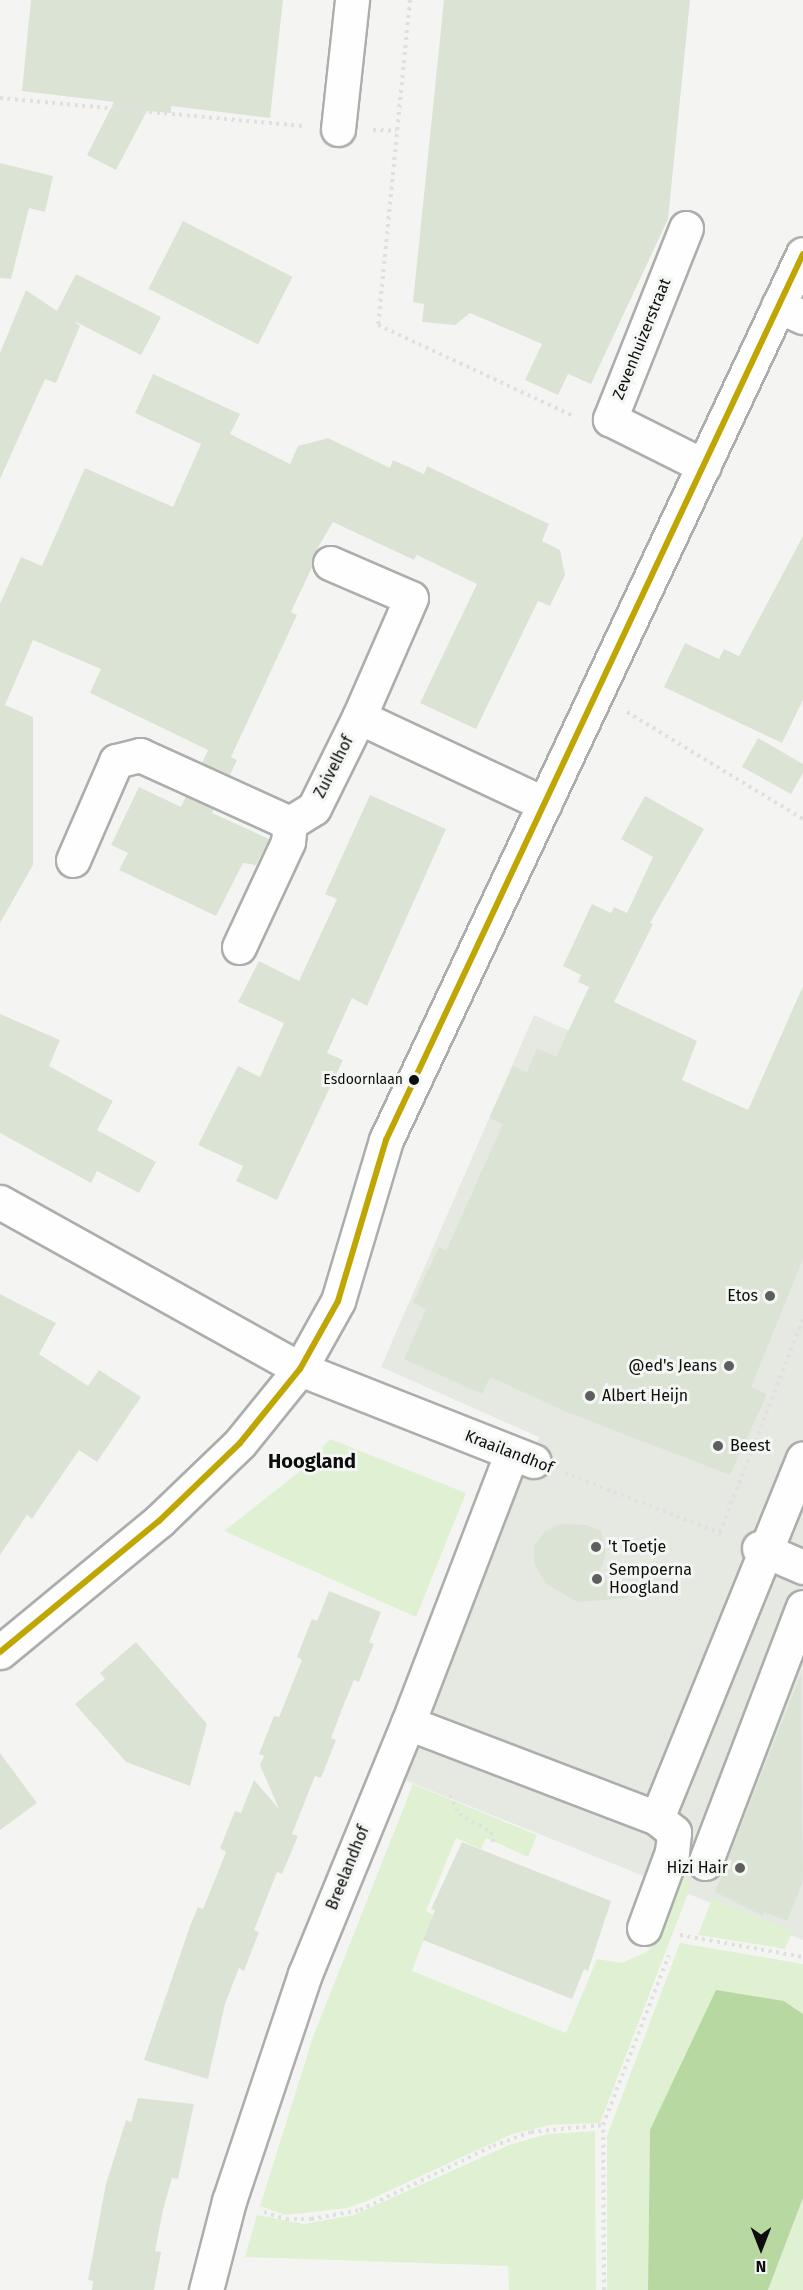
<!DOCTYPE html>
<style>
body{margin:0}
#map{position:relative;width:803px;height:2290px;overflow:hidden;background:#f4f5f3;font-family:"Fira Sans",sans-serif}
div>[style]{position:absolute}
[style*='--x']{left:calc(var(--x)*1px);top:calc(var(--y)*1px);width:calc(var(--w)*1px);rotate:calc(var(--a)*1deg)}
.built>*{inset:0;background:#e5e9e2}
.green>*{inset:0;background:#dff1d2}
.water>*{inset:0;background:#b8d8a1}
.building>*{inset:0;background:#dbe4d4;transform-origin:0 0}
.path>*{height:4px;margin-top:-2px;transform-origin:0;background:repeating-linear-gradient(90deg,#e0e0df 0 3px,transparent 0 7.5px)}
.roads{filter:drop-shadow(2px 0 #acaeac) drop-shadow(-2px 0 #acaeac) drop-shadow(0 2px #acaeac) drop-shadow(0 -2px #acaeac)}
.minor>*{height:33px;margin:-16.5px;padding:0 16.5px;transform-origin:16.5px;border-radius:16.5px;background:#fdfefd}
.bus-1>*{height:6px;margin:-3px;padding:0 3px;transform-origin:3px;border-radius:3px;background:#c0a603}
.dots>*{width:16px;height:16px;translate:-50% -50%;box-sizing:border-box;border:3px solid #f3f6f2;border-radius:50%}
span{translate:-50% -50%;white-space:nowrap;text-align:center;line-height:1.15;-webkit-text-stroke:6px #f3f6f2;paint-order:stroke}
.bus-label{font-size:14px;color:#0c0d0c}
.right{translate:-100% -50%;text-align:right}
.street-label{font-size:16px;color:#0c0d0c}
.poi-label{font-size:16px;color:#0c0d0c}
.left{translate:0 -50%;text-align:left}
.quarter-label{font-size:20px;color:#0c0d0c;font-weight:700}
.north{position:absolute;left:731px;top:2218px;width:60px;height:60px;-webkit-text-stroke:4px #f3f6f2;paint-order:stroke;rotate:180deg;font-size:16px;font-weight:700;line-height:24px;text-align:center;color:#0c0d0c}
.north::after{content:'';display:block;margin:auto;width:21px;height:27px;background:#0c0d0c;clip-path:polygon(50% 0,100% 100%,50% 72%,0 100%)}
</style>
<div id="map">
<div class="built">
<i style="clip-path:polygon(534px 1015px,803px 1135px,803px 1940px,402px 1779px,539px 1437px,381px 1367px)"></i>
</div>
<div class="green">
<i style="clip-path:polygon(330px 1439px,466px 1493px,416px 1617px,224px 1531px,304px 1468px)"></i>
<i style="clip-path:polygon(413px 1784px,537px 1835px,528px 1857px,486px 1838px,481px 1849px,456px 1838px,426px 1911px,433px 1915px,412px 1971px,566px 2033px,597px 1959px,622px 1963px,648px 1951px,660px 1933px,681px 1878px,692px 1883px,600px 2123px,550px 2125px,512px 2134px,369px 2200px,347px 2208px,285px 2215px,260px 2206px,313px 2037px)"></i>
<i style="clip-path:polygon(712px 1899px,793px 1931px,785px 1949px,698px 1935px)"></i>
<i style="clip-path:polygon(680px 1943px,803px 1964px,803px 2014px,784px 2001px,650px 2131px,648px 2290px,607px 2290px,607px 2136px)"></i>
<i style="clip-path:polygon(595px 2131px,596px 2290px,509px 2290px,508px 2266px,245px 2257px,257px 2215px,304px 2224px,354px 2215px,509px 2145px,547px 2134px)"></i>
<i style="clip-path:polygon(803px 2198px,803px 2290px,768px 2290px)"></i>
</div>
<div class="water">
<i style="clip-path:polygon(716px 1990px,784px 2001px,803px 2014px,803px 2198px,768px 2290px,648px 2290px,650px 2130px)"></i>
</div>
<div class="building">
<i style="clip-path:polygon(31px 0,283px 0,270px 118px,171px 106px,171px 113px,147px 111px,116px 170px,87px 155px,114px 102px,22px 91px)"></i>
<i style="clip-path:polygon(444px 0,690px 0,668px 219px,591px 384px,568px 374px,558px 395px,525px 380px,542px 344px,470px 313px,455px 325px,422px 322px,424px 304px,413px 302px)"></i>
<i style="clip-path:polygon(0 163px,53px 176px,45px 212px,29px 208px,11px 279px,0 278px)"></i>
<i style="left:183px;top:221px;width:123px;height:76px;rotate:27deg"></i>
<i style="clip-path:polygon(76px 274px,161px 317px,141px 355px,74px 321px,80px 326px,56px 383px,45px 379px,0 479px,0 353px,26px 290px,57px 311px)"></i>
<i style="clip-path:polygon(153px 374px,240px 414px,230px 434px,290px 464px,298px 446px,328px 438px,390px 468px,393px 460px,424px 474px,427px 466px,549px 524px,542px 541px,560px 550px,565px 575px,550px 606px,538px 601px,476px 729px,420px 703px,477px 584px,417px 555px,414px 560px,333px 522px,313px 556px,312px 567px,291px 612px,297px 615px,231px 757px,237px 760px,230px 775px,202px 763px,208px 750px,90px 693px,101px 669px,33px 640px,5px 705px,33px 717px,33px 865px,0 923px,0 604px,21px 557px,42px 566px,85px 468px,173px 507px,201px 444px,135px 413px)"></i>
<i style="clip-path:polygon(803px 536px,803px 700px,782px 743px,664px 687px,685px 643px,719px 659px,724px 649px,739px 656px)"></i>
<i style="clip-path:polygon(758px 738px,803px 764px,803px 773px,791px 794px,742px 767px)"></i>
<i style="clip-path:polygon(139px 787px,181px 807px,186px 796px,214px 809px,212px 813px,269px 839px,256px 865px,243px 863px,216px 916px,119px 870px,128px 853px,111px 845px)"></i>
<i style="clip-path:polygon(370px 795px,446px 829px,367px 1006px,352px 998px,327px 1053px,343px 1060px,277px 1200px,236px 1181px,243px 1166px,198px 1145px,238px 1066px,260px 1077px,284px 1023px,238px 1002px,259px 961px,299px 981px,337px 899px,325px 894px)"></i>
<i style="clip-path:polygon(645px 796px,704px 829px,650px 923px,653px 924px,614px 1002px,697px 1041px,682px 1080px,748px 1110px,803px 986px,803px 1259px,751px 1387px,767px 1394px,730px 1475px,569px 1413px,490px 1377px,482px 1394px,404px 1359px,426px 1309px,413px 1302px,439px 1247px,446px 1251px,503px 1124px,489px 1118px,513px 1066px,527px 1072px,537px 1048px,556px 1057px,589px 987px,578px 982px,581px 975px,563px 966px,592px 904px,611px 913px,614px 907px,627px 913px,653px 857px,621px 839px)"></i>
<i style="clip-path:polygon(0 1014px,60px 1040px,49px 1066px,113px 1101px,97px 1130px,156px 1162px,139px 1193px,97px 1171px,91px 1183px,0 1133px)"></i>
<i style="clip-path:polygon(0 1294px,56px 1323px,39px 1354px,88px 1386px,99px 1370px,141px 1397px,97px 1462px,79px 1450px,32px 1519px,27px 1515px,0 1555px)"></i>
<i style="clip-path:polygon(561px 1524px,586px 1525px,601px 1531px,606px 1554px,599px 1573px,630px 1598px,578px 1602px,546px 1584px,534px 1563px,534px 1546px,545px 1531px)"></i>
<i style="clip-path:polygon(329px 1591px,381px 1612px,369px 1642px,374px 1644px,359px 1682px,354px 1680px,342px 1709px,331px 1738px,336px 1740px,321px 1778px,315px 1776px,292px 1834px,298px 1836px,282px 1874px,277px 1872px,254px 1930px,259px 1932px,244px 1971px,239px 1968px,225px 2004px,208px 2079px,144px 2060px,190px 1926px,198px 1907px,203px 1909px,226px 1852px,220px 1848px,235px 1811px,241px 1813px,254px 1780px,279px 1809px,260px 1765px,264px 1756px,259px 1754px,274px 1716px,279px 1717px,302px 1660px,297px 1657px,312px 1619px,317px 1621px)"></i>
<i style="clip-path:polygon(136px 1642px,207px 1724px,190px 1786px,126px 1762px,75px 1704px,105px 1679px,100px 1673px)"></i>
<i style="clip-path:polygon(801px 1674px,803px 1881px,787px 1921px,764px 1912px,763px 1916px,715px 1892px)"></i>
<i style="clip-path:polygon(0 1753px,37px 1803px,0 1830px)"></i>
<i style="clip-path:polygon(462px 1842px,611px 1901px,588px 1971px,584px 1969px,572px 1999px,423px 1940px,435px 1910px,431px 1909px)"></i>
<i style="clip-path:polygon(138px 2098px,194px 2104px,178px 2179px,172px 2178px,163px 2210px,155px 2251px,161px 2252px,154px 2290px,92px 2290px,93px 2281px,88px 2280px,106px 2184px,126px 2120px,131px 2122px)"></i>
</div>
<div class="path">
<i style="--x:410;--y:0;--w:327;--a:95.6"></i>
<i style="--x:378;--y:325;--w:215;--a:25"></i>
<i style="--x:0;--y:98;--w:304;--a:5.3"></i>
<i style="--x:373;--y:130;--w:23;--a:2"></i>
<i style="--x:627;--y:712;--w:206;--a:31.3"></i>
<i style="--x:565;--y:1473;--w:173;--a:21.1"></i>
<i style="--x:720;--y:1532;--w:229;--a:-68.7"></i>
<i style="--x:450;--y:1795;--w:21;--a:65"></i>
<i style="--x:459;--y:1814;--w:37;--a:29"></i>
<i style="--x:491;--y:1832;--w:13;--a:77"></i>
<i style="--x:680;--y:1935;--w:125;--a:10.1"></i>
<i style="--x:264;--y:2212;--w:23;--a:18"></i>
<i style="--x:286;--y:2219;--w:25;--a:0"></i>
<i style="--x:311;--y:2219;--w:50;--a:-10.4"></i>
<i style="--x:360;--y:2210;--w:148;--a:-25.7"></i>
<i style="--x:493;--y:2146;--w:40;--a:-20.2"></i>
<i style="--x:531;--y:2132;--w:72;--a:-5.6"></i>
<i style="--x:604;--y:2290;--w:165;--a:-90.3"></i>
<i style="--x:603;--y:2125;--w:182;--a:-68.8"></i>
</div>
<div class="roads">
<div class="minor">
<i style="--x:338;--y:129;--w:130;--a:-83.8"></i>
<i style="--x:686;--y:228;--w:206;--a:111.7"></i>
<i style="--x:610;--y:419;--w:105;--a:26.6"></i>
<i style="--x:778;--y:306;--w:27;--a:24"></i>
<i style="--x:330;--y:563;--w:88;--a:23.4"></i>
<i style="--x:411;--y:598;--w:130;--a:113.6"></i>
<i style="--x:73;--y:860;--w:108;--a:-66.5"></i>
<i style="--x:116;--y:761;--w:25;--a:-14"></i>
<i style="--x:140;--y:755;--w:165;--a:24.4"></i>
<i style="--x:290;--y:823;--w:28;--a:-32"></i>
<i style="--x:314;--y:808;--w:102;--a:-63.7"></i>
<i style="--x:359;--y:717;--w:205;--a:25.1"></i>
<i style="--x:239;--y:947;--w:116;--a:-65"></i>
<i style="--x:288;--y:842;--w:19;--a:-84"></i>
<i style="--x:0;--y:1202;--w:343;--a:29.1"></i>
<i style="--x:300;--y:1369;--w:251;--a:21.5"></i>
<i style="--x:759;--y:1548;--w:48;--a:23.4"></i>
<i style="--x:0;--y:1652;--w:206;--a:-39.5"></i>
<i style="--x:159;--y:1521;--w:112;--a:-43.9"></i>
<i style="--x:240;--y:1443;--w:95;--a:-51"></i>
<i style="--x:300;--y:1369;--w:78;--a:-60.8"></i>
<i style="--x:338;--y:1301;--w:168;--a:-73.4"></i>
<i style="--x:386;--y:1140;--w:979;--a:-64.8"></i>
<i style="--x:408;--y:1723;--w:267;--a:20.9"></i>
<i style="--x:657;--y:1818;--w:388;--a:-67.9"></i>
<i style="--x:705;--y:1863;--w:274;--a:-69.1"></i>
<i style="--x:644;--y:1928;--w:81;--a:-69.8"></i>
<i style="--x:672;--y:1852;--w:20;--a:-84"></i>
<i style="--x:674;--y:1832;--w:22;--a:-141"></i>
<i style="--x:206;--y:2290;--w:92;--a:-75.5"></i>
<i style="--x:229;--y:2201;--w:239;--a:-71.5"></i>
<i style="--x:305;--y:1974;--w:271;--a:-67.7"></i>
<i style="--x:408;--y:1723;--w:288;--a:-69"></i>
</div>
</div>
<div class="bus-1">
<i style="--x:0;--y:1652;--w:206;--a:-39.5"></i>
<i style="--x:159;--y:1521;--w:112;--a:-43.9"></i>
<i style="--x:240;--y:1443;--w:95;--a:-51"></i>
<i style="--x:300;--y:1369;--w:78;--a:-60.8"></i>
<i style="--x:338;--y:1301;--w:168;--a:-73.4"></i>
<i style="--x:386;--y:1140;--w:979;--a:-64.8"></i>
</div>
<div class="dots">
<i style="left:414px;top:1080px;background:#0c0d0c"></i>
<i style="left:770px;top:1296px;background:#5d5e5d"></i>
<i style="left:729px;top:1366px;background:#5d5e5d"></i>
<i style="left:590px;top:1396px;background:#5d5e5d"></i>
<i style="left:718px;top:1446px;background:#5d5e5d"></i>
<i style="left:596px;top:1547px;background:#5d5e5d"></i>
<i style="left:597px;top:1579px;background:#5d5e5d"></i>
<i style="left:740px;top:1868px;background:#5d5e5d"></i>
</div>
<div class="bus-label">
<span class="right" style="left:403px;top:1080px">Esdoornlaan</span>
</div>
<div class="street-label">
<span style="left:642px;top:339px;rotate:-68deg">Zevenhuizerstraat</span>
<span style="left:334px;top:767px;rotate:-63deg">Zuivelhof</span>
<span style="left:509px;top:1452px;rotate:21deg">Kraailandhof</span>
<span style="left:348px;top:1868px;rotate:-68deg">Breelandhof</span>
</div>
<div class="poi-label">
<span class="right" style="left:758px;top:1296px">Etos</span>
<span class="right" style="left:717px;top:1366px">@ed's Jeans</span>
<span class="left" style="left:602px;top:1396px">Albert Heijn</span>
<span class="left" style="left:730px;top:1446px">Beest</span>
<span class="left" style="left:608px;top:1547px">'t Toetje</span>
<span class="left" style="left:609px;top:1579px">Sempoerna<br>Hoogland</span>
<span class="right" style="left:728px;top:1868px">Hizi Hair</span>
</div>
<div class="quarter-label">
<span style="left:312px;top:1461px">Hoogland</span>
</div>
<div class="north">N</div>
</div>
